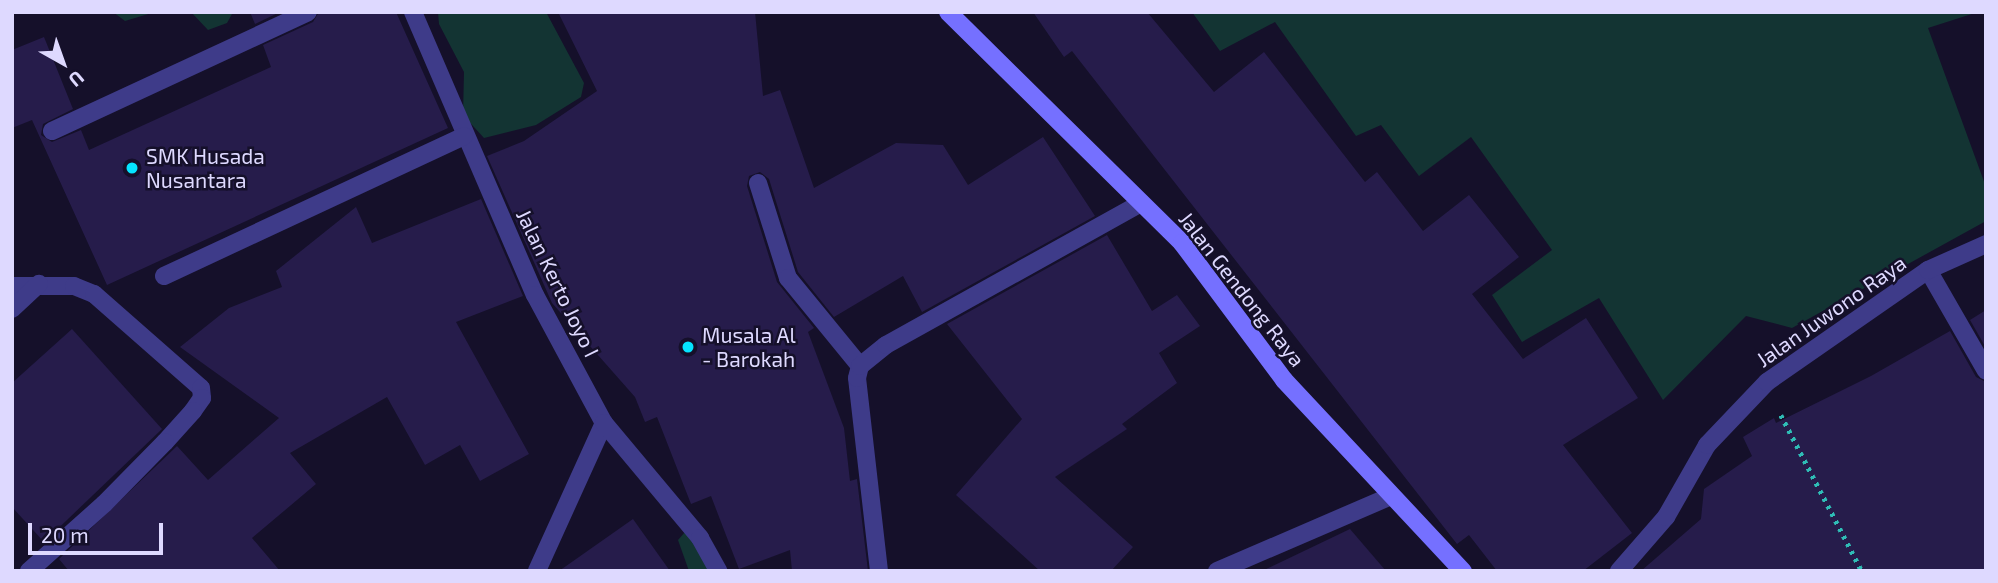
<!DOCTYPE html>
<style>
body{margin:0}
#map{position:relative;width:1998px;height:583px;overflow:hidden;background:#15102a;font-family:"Exo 2",sans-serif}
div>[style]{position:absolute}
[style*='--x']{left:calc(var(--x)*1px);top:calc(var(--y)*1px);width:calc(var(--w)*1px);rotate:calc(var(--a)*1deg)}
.green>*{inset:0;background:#133433}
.building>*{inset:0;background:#261c4b}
.path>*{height:4.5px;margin-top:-2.25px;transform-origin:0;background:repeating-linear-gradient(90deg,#2fbdb6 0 3.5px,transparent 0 8.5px)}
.minor>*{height:18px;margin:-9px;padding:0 9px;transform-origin:9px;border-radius:9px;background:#3e3b89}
.secondary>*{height:18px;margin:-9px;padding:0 9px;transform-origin:9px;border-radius:9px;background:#7570ff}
.dots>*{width:19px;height:19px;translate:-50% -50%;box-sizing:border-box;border:4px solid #15102a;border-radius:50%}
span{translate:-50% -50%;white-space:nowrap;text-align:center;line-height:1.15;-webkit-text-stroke:5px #15102a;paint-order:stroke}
.poi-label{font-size:21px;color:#ded9ff}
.left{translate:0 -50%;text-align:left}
.street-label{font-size:21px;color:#ded9ff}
.frame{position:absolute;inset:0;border:14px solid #ded9ff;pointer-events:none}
.north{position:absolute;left:28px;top:28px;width:70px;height:70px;-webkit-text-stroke:5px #15102a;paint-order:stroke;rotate:140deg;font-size:19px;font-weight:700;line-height:28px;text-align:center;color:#ded9ff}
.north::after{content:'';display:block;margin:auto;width:24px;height:32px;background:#ded9ff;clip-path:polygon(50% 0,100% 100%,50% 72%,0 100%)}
.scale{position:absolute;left:28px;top:523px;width:135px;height:32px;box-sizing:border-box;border:4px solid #ded9ff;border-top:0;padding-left:9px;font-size:21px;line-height:24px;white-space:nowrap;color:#ded9ff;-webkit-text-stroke:5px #15102a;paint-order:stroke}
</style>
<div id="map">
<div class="green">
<i style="clip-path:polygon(113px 12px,155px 12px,125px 21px)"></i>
<i style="clip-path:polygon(191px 12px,231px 12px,232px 14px,227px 23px,208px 30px)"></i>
<i style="clip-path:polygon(438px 12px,546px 12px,584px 83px,581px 97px,536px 125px,484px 138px,463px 115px,464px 72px,439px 24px)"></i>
<i style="clip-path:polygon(1192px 12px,1978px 12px,1928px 28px,1986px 187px,1986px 221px,1792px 328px,1746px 316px,1663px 400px,1599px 298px,1522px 342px,1492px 295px,1552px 250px,1471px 137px,1419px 176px,1381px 125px,1356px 136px,1275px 22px,1220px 51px)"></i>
<i style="clip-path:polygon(685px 532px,724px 571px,689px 571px,678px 540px)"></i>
</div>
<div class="building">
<i style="clip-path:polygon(250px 12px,280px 12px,255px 24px)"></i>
<i style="clip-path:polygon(319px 12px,396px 12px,448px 128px,107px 285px,32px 120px,12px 128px,12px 50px,44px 37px,73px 109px,43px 124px,41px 135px,52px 142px,81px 130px,89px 150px,271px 67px,263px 45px,313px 22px)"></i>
<i style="clip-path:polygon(558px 12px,755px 12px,763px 96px,780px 90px,814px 188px,896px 143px,943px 145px,968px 185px,1043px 137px,1095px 216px,922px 312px,903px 276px,834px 317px,798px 272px,769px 179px,760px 172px,749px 176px,747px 186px,777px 282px,814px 328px,808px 332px,844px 428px,850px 481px,857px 479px,868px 571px,792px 571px,790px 550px,739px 569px,711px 496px,691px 504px,657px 417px,645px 422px,635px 397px,552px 303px,487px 156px,524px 141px,597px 91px)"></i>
<i style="clip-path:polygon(1033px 12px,1147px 12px,1214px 92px,1264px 52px,1365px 182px,1377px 172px,1423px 231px,1469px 195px,1519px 257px,1472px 294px,1523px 359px,1586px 318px,1638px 398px,1563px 445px,1632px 533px,1583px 571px,1497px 571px,1469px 535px,1457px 544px,1072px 51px,1064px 57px)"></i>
<i style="clip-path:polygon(481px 199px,523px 296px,456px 322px,529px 454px,480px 481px,460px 445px,425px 465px,387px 397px,290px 453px,316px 484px,252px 538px,280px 571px,69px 571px,59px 559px,177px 446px,208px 480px,279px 418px,180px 347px,229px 308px,282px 287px,276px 271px,356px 207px,372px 243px)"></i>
<i style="clip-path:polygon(1107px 235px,1152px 311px,1177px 295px,1200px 326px,1159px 353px,1177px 383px,1122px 424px,1127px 429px,1055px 477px,1133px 547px,1111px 571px,1040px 571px,956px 495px,1022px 419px,947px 324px)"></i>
<i style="clip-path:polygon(1986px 310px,1986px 348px,1970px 320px)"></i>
<i style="clip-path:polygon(72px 329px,162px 429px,44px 542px,12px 507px,12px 383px)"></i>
<i style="clip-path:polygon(1950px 331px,1976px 377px,1986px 382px,1986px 571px,1641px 571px,1701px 519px,1704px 489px,1752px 456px,1743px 437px,1774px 418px,1776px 423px,1871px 376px)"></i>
<i style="clip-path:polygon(633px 519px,670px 571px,559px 571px)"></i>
<i style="clip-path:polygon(1350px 529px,1386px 571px,1262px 571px)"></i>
</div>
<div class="path">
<i style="--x:1781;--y:415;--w:176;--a:62.6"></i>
</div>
<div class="minor">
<i style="--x:413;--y:12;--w:308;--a:66.7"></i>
<i style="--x:535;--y:295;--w:145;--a:61.7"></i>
<i style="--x:604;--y:423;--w:162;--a:114.4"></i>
<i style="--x:52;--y:131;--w:282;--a:-24.9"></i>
<i style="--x:758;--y:183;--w:100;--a:72.5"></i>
<i style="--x:788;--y:278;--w:114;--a:50.7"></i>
<i style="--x:1928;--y:270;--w:116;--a:60.1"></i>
<i style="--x:164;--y:276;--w:331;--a:-25"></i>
<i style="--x:12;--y:286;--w:62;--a:0"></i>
<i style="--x:74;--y:286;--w:22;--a:22"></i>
<i style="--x:94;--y:294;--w:142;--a:41.3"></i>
<i style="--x:201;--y:388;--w:10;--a:84"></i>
<i style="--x:202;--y:398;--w:16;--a:125"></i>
<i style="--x:193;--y:411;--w:42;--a:132.1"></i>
<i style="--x:165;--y:442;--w:87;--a:134.5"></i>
<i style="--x:104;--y:504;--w:101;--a:138.2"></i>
<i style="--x:12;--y:309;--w:37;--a:-43"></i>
<i style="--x:604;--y:423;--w:150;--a:50.1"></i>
<i style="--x:700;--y:538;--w:38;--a:61"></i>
<i style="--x:879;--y:571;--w:194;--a:-96.5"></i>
<i style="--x:857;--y:378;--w:12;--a:-76"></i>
<i style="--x:860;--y:366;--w:33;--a:-39"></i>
<i style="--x:886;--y:345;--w:292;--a:-29.1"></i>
<i style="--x:1217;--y:571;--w:187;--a:-23.3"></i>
<i style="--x:1619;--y:571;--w:72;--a:-49"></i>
<i style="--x:1666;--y:517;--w:83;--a:-60.3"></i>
<i style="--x:1707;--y:445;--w:87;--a:-46.4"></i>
<i style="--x:1767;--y:382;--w:196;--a:-34.8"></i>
<i style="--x:1928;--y:270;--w:64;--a:-24.1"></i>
</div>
<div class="secondary">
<i style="--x:948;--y:12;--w:329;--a:44.6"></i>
<i style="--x:1182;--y:243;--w:171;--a:53.3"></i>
<i style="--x:1284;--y:380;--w:262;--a:46.9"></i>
</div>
<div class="dots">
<i style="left:132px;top:168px;background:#05e4ff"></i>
<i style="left:688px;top:347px;background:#05e4ff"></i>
</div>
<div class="poi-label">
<span class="left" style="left:146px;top:168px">SMK Husada<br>Nusantara</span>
<span class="left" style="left:702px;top:347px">Musala Al<br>- Barokah</span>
</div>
<div class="street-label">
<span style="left:558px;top:283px;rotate:64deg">Jalan Kerto Joyo I</span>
<span style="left:1242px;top:289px;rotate:52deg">Jalan Gendong Raya</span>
<span style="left:1831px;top:311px;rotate:-35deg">Jalan Juwono Raya</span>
</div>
<div class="frame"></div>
<div class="north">U</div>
<div class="scale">20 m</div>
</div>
